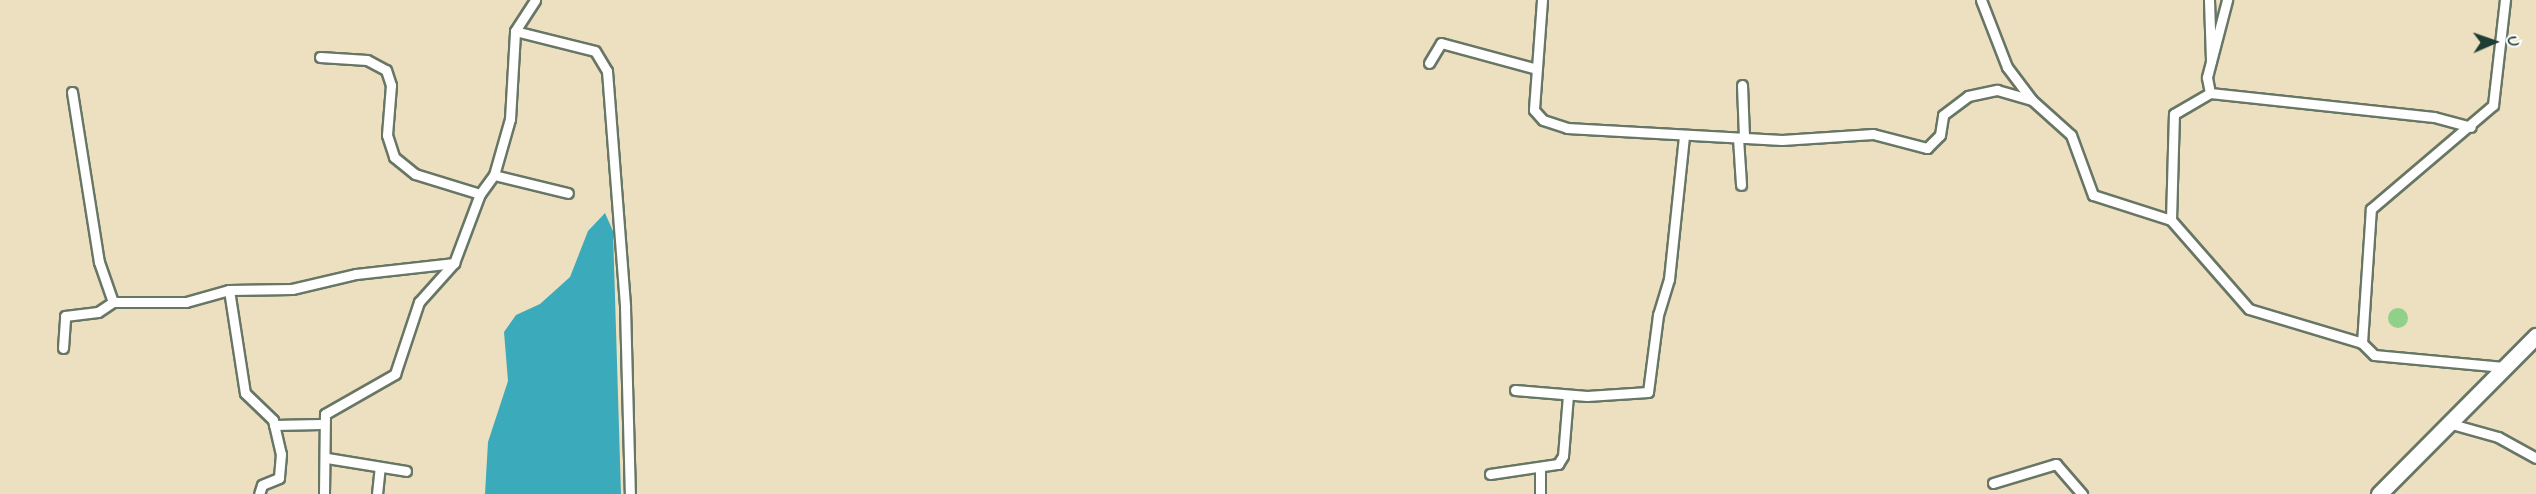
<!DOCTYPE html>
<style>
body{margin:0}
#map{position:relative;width:2536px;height:494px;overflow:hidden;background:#ede0c0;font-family:Mynerve,sans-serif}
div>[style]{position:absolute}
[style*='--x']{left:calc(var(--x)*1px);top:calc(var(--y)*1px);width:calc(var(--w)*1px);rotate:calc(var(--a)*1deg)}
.green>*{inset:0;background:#8fd189}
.round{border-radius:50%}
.water>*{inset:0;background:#3baaba}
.roads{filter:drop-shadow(2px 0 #677665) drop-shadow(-2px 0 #677665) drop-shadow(0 2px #677665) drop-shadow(0 -2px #677665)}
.minor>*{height:9px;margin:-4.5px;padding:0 4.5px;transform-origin:4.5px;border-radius:4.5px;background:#fff}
.primary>*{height:15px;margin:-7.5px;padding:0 7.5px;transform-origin:7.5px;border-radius:7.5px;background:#fff}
span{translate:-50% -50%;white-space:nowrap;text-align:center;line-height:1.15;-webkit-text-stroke:6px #fff;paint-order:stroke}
.north{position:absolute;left:2464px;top:12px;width:60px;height:60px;-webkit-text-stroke:4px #fff;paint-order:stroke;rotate:88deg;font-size:16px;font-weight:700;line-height:24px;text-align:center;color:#1f3d34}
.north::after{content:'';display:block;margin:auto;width:21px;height:27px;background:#1f3d34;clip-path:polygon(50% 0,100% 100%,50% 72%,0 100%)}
</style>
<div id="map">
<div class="green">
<i class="round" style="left:2388px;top:308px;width:20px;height:20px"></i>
</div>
<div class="water">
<i style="clip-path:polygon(605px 213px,613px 231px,621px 494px,485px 494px,488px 442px,508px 381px,504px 332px,516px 315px,540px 304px,570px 277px,588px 231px)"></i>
</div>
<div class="roads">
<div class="minor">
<i style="--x:1542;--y:0;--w:110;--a:94.2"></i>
<i style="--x:1534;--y:110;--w:13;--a:48"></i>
<i style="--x:1543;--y:120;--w:25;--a:18"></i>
<i style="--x:1567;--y:128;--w:215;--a:3.2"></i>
<i style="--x:1782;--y:140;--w:91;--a:-3.8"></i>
<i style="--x:1873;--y:134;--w:56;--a:14.5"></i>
<i style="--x:1927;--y:148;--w:18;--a:-45"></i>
<i style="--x:1940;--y:135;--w:20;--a:-81"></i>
<i style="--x:1943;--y:115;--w:31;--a:-37"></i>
<i style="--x:1968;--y:96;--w:30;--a:-12"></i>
<i style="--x:1997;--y:90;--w:36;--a:16"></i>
<i style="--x:1981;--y:0;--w:72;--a:68.8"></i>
<i style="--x:2007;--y:67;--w:41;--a:52.9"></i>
<i style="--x:2032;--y:100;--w:52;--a:41.9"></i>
<i style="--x:2071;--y:135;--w:64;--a:69.9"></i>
<i style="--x:2093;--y:195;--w:82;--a:17.8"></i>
<i style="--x:2171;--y:220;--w:118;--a:48.8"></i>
<i style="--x:2249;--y:309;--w:118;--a:16.7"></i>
<i style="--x:2362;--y:343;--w:17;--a:45"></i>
<i style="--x:2374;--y:355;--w:130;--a:5.3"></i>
<i style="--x:2209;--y:0;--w:61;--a:88.1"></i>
<i style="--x:515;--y:31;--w:82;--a:14"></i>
<i style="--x:595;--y:51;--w:23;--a:59"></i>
<i style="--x:607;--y:71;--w:237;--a:85.6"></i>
<i style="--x:625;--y:307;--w:187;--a:88.5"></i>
<i style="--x:320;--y:57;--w:47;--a:3.7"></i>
<i style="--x:367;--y:60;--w:21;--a:28"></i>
<i style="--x:386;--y:70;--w:16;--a:72"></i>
<i style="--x:391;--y:85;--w:50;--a:94.6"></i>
<i style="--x:387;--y:135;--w:23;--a:72"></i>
<i style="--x:394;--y:157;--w:27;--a:39"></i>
<i style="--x:415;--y:174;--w:68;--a:17.1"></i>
<i style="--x:1429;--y:63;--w:23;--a:-59"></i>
<i style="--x:1441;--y:43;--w:99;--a:15.2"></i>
<i style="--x:1742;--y:85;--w:53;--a:87.8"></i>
<i style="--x:72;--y:92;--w:172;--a:81"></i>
<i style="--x:99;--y:262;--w:42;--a:70.7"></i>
<i style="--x:2210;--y:93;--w:225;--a:6.1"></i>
<i style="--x:2434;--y:117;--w:38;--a:15"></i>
<i style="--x:1738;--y:138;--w:47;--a:86.3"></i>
<i style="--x:494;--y:175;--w:76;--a:13.7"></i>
<i style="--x:2171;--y:220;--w:106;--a:-88.4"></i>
<i style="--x:2174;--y:114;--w:42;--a:-30.3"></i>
<i style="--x:2210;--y:93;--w:16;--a:-101"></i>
<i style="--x:2207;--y:77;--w:80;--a:-75.4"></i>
<i style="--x:229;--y:290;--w:104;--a:81.2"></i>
<i style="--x:245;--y:393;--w:39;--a:44"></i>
<i style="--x:273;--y:420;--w:35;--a:77"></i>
<i style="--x:281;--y:454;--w:24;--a:95"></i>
<i style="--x:279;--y:478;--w:18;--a:158"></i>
<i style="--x:262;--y:485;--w:9;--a:108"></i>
<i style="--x:2362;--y:343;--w:134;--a:-86.2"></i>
<i style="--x:2371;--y:209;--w:160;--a:-40.4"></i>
<i style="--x:2493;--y:105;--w:106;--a:-83.5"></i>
<i style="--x:63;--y:348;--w:32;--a:-86"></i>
<i style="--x:65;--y:316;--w:33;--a:-7"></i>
<i style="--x:98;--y:312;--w:18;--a:-34"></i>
<i style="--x:113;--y:302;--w:73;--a:0"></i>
<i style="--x:186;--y:302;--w:45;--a:-15.6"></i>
<i style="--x:229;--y:290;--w:63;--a:-0.9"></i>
<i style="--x:292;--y:289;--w:66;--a:-13.2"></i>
<i style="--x:356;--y:274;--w:99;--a:-6.4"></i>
<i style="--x:1515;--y:390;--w:72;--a:4.8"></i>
<i style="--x:1587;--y:396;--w:61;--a:-3.8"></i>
<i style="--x:1648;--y:392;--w:78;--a:-82.6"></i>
<i style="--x:1658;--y:315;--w:38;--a:-73"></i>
<i style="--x:1669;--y:279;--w:143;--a:-84"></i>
<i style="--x:2448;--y:423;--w:52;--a:15.6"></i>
<i style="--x:2498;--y:437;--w:43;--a:28.9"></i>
<i style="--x:274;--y:425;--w:47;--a:-1.2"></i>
<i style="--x:327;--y:458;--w:80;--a:9.3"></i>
<i style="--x:1540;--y:470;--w:24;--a:90"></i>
<i style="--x:1490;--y:474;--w:69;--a:-8.4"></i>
<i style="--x:1558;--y:464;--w:9;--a:-58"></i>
<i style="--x:1563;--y:456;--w:61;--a:-85.3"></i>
<i style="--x:1993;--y:483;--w:66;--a:-16.8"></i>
<i style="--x:2056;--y:464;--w:40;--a:49"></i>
<i style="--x:324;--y:494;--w:80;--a:-89.3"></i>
<i style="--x:325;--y:414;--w:81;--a:-29.7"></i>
<i style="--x:395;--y:374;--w:76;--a:-71.6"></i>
<i style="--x:419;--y:302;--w:52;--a:-48.1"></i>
<i style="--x:454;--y:263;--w:74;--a:-69.4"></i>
<i style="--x:480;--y:194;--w:24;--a:-54"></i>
<i style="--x:494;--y:175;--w:58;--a:-74.1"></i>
<i style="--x:510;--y:119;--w:88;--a:-86.7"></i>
<i style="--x:515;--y:31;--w:37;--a:-57"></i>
<i style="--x:377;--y:494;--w:27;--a:-84"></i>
</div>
<div class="primary">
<i style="--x:2379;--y:494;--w:223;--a:-45.2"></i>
</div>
</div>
<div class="north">U</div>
</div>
